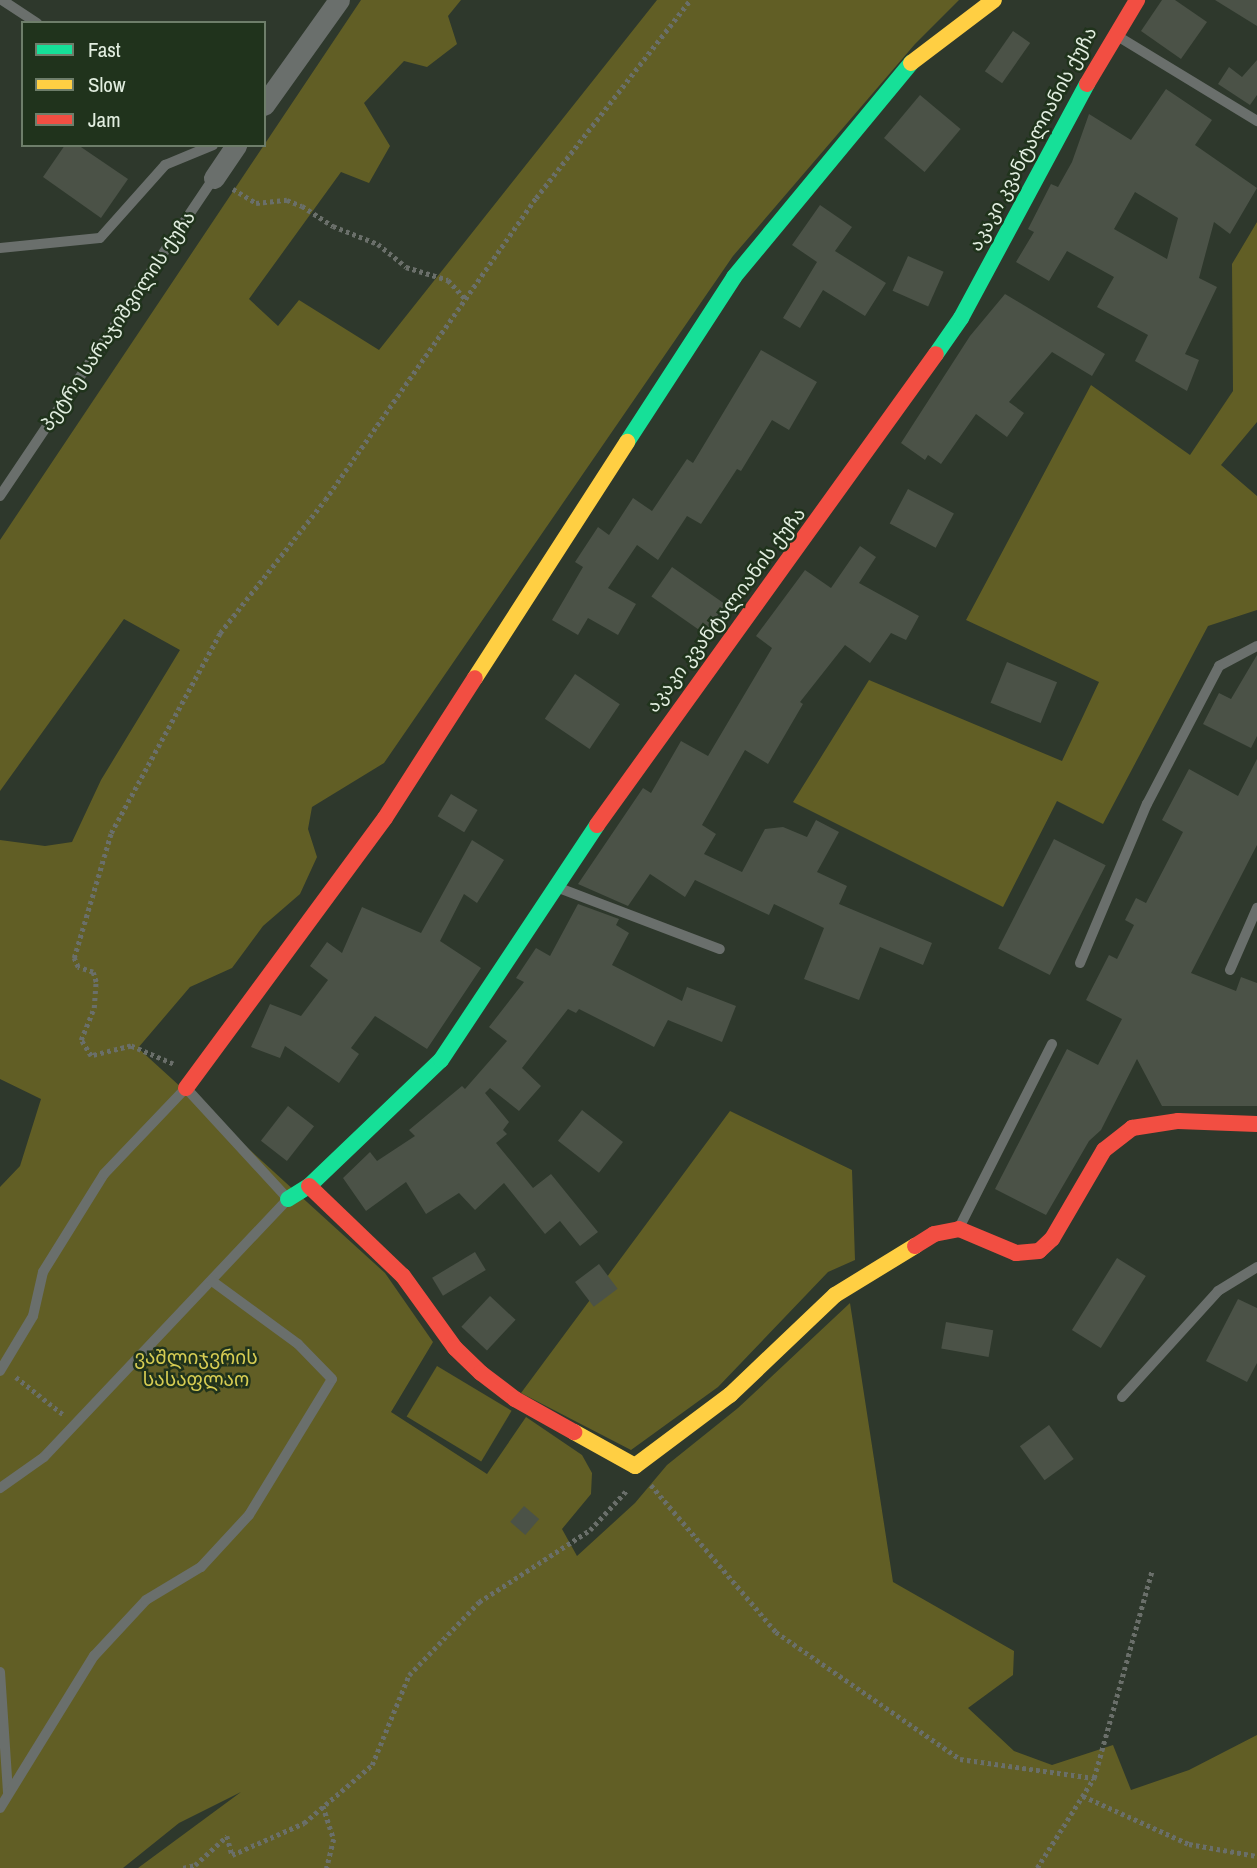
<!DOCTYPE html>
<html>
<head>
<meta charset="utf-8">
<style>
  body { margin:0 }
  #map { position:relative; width:1257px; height:1868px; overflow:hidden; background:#2e382c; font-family:"Archivo Narrow","Noto Sans Georgian",sans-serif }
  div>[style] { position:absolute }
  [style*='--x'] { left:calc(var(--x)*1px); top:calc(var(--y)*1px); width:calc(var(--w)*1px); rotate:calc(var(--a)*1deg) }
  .green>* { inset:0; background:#615e25; transform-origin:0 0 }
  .building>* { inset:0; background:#4b5247; transform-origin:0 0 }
  .path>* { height:4.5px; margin-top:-2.25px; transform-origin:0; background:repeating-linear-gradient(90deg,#6a6f6a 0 3.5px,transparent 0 7px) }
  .lane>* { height:10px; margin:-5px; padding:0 5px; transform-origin:5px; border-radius:5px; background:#6a6f6c }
  .street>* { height:21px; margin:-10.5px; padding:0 10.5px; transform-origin:10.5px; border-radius:10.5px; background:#6a6f6c }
  .fast>* { height:16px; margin:-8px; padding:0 8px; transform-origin:8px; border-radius:8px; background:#16e098 }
  .slow>* { height:16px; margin:-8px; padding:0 8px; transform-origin:8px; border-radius:8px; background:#ffcf43 }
  .jam>* { height:16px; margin:-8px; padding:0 8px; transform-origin:8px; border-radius:8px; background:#f24e42 }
  span { translate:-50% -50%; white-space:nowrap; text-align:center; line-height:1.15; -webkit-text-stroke:5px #20331c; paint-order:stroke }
  .street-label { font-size:19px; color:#e2eee0 }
  .park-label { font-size:19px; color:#d7cd53 }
  .legend { position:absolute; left:21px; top:21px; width:245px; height:126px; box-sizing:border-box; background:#20331c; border:2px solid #6e7e6a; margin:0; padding:9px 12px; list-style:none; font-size:21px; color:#e2eee0 }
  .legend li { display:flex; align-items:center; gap:14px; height:35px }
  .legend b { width:35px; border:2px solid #6e7e6a }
</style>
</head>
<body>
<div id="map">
  <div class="green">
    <div style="clip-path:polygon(361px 0,461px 0,448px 16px,457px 44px,427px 67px,404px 61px,364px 103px,390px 146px,369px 183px,341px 172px,249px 299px,278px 326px,299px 300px,379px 350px,657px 0,959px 0,915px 44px,733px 256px,384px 763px,312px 807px,308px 829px,317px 857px,300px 894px,263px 926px,232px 968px,190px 987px,138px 1048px,385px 1273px,433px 1342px,391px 1412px,487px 1474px,526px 1417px,582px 1455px,592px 1473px,591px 1494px,562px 1529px,577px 1556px,635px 1503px,667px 1465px,738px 1408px,850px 1303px,893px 1582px,1014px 1651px,1013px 1675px,968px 1708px,1014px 1751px,1052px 1765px,1113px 1745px,1131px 1790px,1189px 1770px,1257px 1735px,1257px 1868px,138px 1868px,241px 1792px,179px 1823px,123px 1868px,0 1868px,0 1187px,20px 1166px,41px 1099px,0 1079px,0 840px,45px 846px,72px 842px,101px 780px,180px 650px,124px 619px,0 791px,0 540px)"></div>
    <div style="clip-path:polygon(1257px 222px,1257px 422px,1221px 465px,1257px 496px,1257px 610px,1208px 626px,1103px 824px,1057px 801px,1003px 907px,793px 802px,869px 680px,1062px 761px,1099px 682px,966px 620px,1091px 385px,1190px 455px,1233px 391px,1232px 264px)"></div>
    <div style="clip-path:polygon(730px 1111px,852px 1170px,855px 1260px,828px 1272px,718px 1387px,631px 1450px,521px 1393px)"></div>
    <div style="left:437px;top:1366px;width:87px;height:59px;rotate:31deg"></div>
  </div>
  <div class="building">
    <div style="clip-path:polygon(1162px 0,1175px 0,1207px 22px,1181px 59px,1141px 31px)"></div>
    <div style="clip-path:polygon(1215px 0,1257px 0,1257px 26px)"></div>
    <div style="left:1013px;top:31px;width:21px;height:49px;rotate:35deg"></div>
    <div style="clip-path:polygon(1257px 60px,1257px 95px,1250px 105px,1218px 84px,1229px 67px,1242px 77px)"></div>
    <div style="clip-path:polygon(evenodd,1166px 89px,1212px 120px,1195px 145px,1257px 188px,1230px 234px,1214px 222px,1199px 278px,1217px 287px,1185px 354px,1199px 360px,1187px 391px,1135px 361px,1148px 335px,1097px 307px,1114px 277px,1067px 251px,1049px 281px,1016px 262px,1034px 232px,1028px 229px,1051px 184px,1058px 187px,1072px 162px,1089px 114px,1131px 140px,1166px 89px,1135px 192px,1178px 218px,1167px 259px,1114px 229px,1135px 192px)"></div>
    <div style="left:920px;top:95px;width:53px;height:56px;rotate:40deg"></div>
    <div style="clip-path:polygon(65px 145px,78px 145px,128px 179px,101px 218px,43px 177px)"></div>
    <div style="clip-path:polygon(820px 205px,852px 227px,835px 251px,886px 283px,865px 316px,823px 290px,800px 328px,783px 318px,817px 262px,792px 245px)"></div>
    <div style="left:908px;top:256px;width:39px;height:38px;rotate:24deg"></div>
    <div style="clip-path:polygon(1005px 294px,1105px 354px,1092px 376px,1052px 352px,1009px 402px,1024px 413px,1007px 437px,976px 414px,941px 464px,928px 455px,925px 460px,901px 443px,970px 336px)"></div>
    <div style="clip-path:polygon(761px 350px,817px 382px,789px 430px,772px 420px,741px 471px,737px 469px,701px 524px,687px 516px,658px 560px,637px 545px,608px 588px,636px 604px,618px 635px,588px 618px,578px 635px,552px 620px,583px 567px,575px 562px,598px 527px,609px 535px,633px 498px,652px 511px,687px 459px,693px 463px)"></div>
    <div style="left:908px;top:489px;width:52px;height:39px;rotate:28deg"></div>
    <div style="clip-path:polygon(860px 546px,876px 557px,859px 583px,919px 616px,906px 640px,891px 633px,870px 663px,845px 645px,800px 702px,803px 704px,768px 764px,745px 750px,702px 825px,716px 834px,704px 854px,742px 872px,765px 829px,783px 827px,807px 837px,816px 820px,839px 832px,817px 872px,847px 886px,839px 904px,932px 943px,923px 965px,880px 947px,859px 1000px,804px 979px,824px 928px,774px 904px,769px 915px,695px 880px,685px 897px,650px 874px,628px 906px,578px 884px,643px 788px,651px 793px,681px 741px,708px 756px,772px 648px,756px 636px,805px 570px,831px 588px)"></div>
    <div style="left:672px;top:567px;width:65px;height:36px;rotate:35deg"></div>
    <div style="clip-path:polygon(1257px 655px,1257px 736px,1251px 748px,1203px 724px,1219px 693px,1231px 699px)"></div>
    <div style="left:1007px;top:662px;width:54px;height:44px;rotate:22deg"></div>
    <div style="left:575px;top:674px;width:54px;height:54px;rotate:34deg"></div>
    <div style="clip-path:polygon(1257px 759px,1257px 845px,1191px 973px,1236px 991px,1241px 977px,1257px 983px,1257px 1106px,1162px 1106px,1137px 1059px,1101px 1130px,1089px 1141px,1046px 1215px,995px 1189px,1067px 1049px,1098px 1065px,1122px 1019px,1086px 1000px,1109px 955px,1117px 959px,1134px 925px,1125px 920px,1136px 898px,1146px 903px,1183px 832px,1162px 820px,1189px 769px,1238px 796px)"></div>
    <div style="left:451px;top:794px;width:31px;height:26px;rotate:31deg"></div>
    <div style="left:1054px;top:839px;width:58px;height:123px;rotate:27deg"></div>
    <div style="clip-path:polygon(472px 840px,504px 860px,477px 903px,464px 894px,440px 941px,481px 968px,427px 1049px,375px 1016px,351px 1048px,359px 1054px,339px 1083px,285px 1046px,280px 1058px,251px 1047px,270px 1004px,301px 1016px,328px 980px,310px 966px,327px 942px,342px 953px,362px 907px,421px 933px)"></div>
    <div style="clip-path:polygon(578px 904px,619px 919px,616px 925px,629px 933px,612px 965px,682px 1001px,687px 987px,736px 1006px,722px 1042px,668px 1020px,654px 1047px,579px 1009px,576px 1013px,568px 1009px,522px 1068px,541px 1086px,519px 1111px,490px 1088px,485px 1093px,509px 1122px,503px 1130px,507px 1134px,496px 1143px,533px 1188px,551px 1174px,598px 1232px,580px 1246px,560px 1221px,545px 1234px,504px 1183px,475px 1210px,459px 1193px,426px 1214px,406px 1182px,366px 1211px,343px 1178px,370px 1152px,377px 1161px,415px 1136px,409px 1130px,462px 1086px,465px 1089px,507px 1041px,489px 1027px,524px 982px,516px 978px,536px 948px,550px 956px)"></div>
    <div style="left:288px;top:1106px;width:33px;height:44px;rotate:38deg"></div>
    <div style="left:582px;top:1110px;width:52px;height:39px;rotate:38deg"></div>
    <div style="left:475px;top:1252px;width:21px;height:50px;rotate:59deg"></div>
    <div style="left:1117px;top:1258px;width:34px;height:85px;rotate:32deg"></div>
    <div style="left:599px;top:1264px;width:31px;height:30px;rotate:53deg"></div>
    <div style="left:490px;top:1296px;width:35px;height:42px;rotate:43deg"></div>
    <div style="clip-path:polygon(1238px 1299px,1257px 1308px,1257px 1363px,1247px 1382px,1206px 1361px)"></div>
    <div style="left:946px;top:1322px;width:48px;height:27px;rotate:10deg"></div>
    <div style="left:1049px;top:1425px;width:42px;height:36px;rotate:54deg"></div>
    <div style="left:524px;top:1506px;width:20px;height:21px;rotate:41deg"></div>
  </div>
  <div class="path">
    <div style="--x:233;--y:189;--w:27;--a:31"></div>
    <div style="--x:256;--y:203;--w:31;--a:-6"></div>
    <div style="--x:287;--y:200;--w:16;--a:22"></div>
    <div style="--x:302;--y:206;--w:37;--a:33"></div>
    <div style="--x:333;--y:226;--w:48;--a:21.8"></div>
    <div style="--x:378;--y:244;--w:36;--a:39"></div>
    <div style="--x:406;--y:267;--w:44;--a:17.2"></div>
    <div style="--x:448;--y:280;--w:26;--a:47"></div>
    <div style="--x:173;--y:1064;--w:46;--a:-156.8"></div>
    <div style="--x:131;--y:1046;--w:41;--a:166"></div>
    <div style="--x:91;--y:1056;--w:19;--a:-122"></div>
    <div style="--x:81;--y:1040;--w:35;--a:-68"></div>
    <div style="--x:94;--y:1008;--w:26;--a:-86"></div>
    <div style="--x:96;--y:982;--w:10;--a:-107"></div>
    <div style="--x:93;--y:972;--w:16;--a:-162"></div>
    <div style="--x:78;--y:967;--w:10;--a:-114"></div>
    <div style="--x:74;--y:958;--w:130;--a:-73.5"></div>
    <div style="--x:111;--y:833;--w:228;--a:-61.4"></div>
    <div style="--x:220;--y:633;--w:169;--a:-51.7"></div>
    <div style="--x:325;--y:500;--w:368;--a:-55.1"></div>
    <div style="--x:536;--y:198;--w:251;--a:-52.1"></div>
    <div style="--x:16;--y:1377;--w:61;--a:38.4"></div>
    <div style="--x:651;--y:1485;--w:193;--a:49.6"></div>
    <div style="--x:776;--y:1632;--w:224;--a:34.6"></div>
    <div style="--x:960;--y:1759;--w:135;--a:8.1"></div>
    <div style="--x:1083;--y:1796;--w:116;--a:24.4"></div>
    <div style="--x:1189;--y:1844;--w:69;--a:10"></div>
    <div style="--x:323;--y:1806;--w:35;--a:72"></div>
    <div style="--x:334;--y:1839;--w:30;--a:104"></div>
    <div style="--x:183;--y:1868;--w:12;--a:-14"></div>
    <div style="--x:195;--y:1865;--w:43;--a:-42.2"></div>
    <div style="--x:227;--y:1836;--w:20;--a:75"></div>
    <div style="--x:232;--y:1855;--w:79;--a:-24"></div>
    <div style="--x:304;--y:1823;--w:89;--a:-40.5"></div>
    <div style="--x:372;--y:1765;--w:97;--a:-67.7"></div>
    <div style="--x:409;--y:1675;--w:101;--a:-46.2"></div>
    <div style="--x:479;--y:1602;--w:132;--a:-33"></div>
    <div style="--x:590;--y:1530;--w:54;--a:-47.2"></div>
    <div style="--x:1037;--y:1868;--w:107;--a:-57.7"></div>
    <div style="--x:1094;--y:1778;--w:216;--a:-74.4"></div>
  </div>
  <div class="lane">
    <div style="--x:2;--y:0;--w:42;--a:33.3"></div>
    <div style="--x:1119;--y:37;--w:162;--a:31.3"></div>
    <div style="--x:0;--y:248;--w:100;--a:-5.7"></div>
    <div style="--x:100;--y:238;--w:98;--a:-48.3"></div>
    <div style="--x:165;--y:165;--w:52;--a:-22.6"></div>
    <div style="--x:0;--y:496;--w:383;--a:-56.1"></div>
    <div style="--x:559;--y:888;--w:172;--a:20.8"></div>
    <div style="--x:1080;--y:963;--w:173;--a:-67.2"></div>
    <div style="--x:1147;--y:804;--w:156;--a:-62.4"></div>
    <div style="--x:1219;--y:666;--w:43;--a:-27.8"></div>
    <div style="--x:1230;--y:970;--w:68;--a:-66.5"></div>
    <div style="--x:960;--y:1226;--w:204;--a:-63.2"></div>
    <div style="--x:0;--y:1371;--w:64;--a:-59"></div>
    <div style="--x:33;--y:1316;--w:45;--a:-77.2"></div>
    <div style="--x:43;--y:1272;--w:115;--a:-58.1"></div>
    <div style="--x:104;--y:1174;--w:119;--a:-46.4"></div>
    <div style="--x:186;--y:1088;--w:151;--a:47.4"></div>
    <div style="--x:288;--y:1199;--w:355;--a:133.4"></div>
    <div style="--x:44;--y:1457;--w:54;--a:144.8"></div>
    <div style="--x:1122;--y:1397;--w:143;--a:-47.8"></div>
    <div style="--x:1218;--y:1291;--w:46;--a:-31.6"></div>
    <div style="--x:0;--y:1672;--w:122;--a:86.2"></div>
    <div style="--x:0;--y:1808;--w:179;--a:-58.3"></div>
    <div style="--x:94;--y:1656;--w:76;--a:-47.1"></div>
    <div style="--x:146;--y:1600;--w:64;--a:-31"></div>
    <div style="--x:201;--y:1567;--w:71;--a:-47.3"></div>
    <div style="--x:249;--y:1515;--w:159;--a:-58.6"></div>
    <div style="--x:332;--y:1379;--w:49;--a:-134.2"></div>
    <div style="--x:298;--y:1344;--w:107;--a:-143.8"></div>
  </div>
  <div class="street">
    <div style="--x:264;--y:105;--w:129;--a:-54.5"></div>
    <div style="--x:214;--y:178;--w:40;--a:-56"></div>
  </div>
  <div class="fast">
    <div style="--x:936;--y:354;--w:44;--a:-55.2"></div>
    <div style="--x:961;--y:318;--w:266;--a:-61.7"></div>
    <div style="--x:627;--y:442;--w:197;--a:-57"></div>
    <div style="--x:734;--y:277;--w:278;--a:-50.4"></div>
    <div style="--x:288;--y:1199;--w:25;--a:-32"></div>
    <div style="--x:309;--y:1186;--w:182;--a:-43.7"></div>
    <div style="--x:441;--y:1060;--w:282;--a:-56.4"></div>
  </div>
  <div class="slow">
    <div style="--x:911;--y:63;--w:104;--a:-37.2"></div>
    <div style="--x:475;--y:678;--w:281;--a:-57.2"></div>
    <div style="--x:574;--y:1432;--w:70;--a:29.1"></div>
    <div style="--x:635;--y:1466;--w:119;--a:-36.8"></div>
    <div style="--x:730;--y:1395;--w:145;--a:-43.6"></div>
    <div style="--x:835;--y:1295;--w:94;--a:-31.5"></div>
  </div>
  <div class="jam">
    <div style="--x:1087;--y:84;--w:98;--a:-59.2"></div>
    <div style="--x:597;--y:825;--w:580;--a:-54.26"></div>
    <div style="--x:186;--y:1088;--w:335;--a:-53.6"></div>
    <div style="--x:385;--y:818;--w:166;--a:-57.3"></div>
    <div style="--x:309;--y:1186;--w:130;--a:43.8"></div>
    <div style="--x:403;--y:1276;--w:89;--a:54.2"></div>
    <div style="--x:455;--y:1348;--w:36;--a:44"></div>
    <div style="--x:481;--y:1373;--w:43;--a:37.4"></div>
    <div style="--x:515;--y:1399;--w:68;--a:29.2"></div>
    <div style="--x:915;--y:1246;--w:22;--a:-32"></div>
    <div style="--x:934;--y:1234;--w:25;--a:-11"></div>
    <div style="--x:959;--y:1229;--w:62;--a:22.8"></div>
    <div style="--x:1016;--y:1253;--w:23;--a:-5"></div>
    <div style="--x:1039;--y:1251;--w:18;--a:-43"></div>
    <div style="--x:1052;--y:1239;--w:103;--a:-59.7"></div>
    <div style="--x:1104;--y:1150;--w:36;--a:-38"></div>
    <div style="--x:1132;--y:1128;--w:47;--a:-8.7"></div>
    <div style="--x:1178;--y:1121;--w:79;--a:2.2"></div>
  </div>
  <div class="street-label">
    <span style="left:1033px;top:139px;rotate:-62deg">აკაკი კვანტალიანის ქუჩა</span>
    <span style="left:118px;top:321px;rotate:-56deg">პეტრე სარაჯიშვილის ქუჩა</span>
    <span style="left:726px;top:610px;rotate:-53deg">აკაკი კვანტალიანის ქუჩა</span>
  </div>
  <div class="park-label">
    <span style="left:196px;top:1369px">ვაშლიჯვრის<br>სასაფლაო</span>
  </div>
  <ul class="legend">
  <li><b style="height:9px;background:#16e098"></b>Fast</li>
  <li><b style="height:9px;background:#ffcf43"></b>Slow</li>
  <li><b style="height:9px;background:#f24e42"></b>Jam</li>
  </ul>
</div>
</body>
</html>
